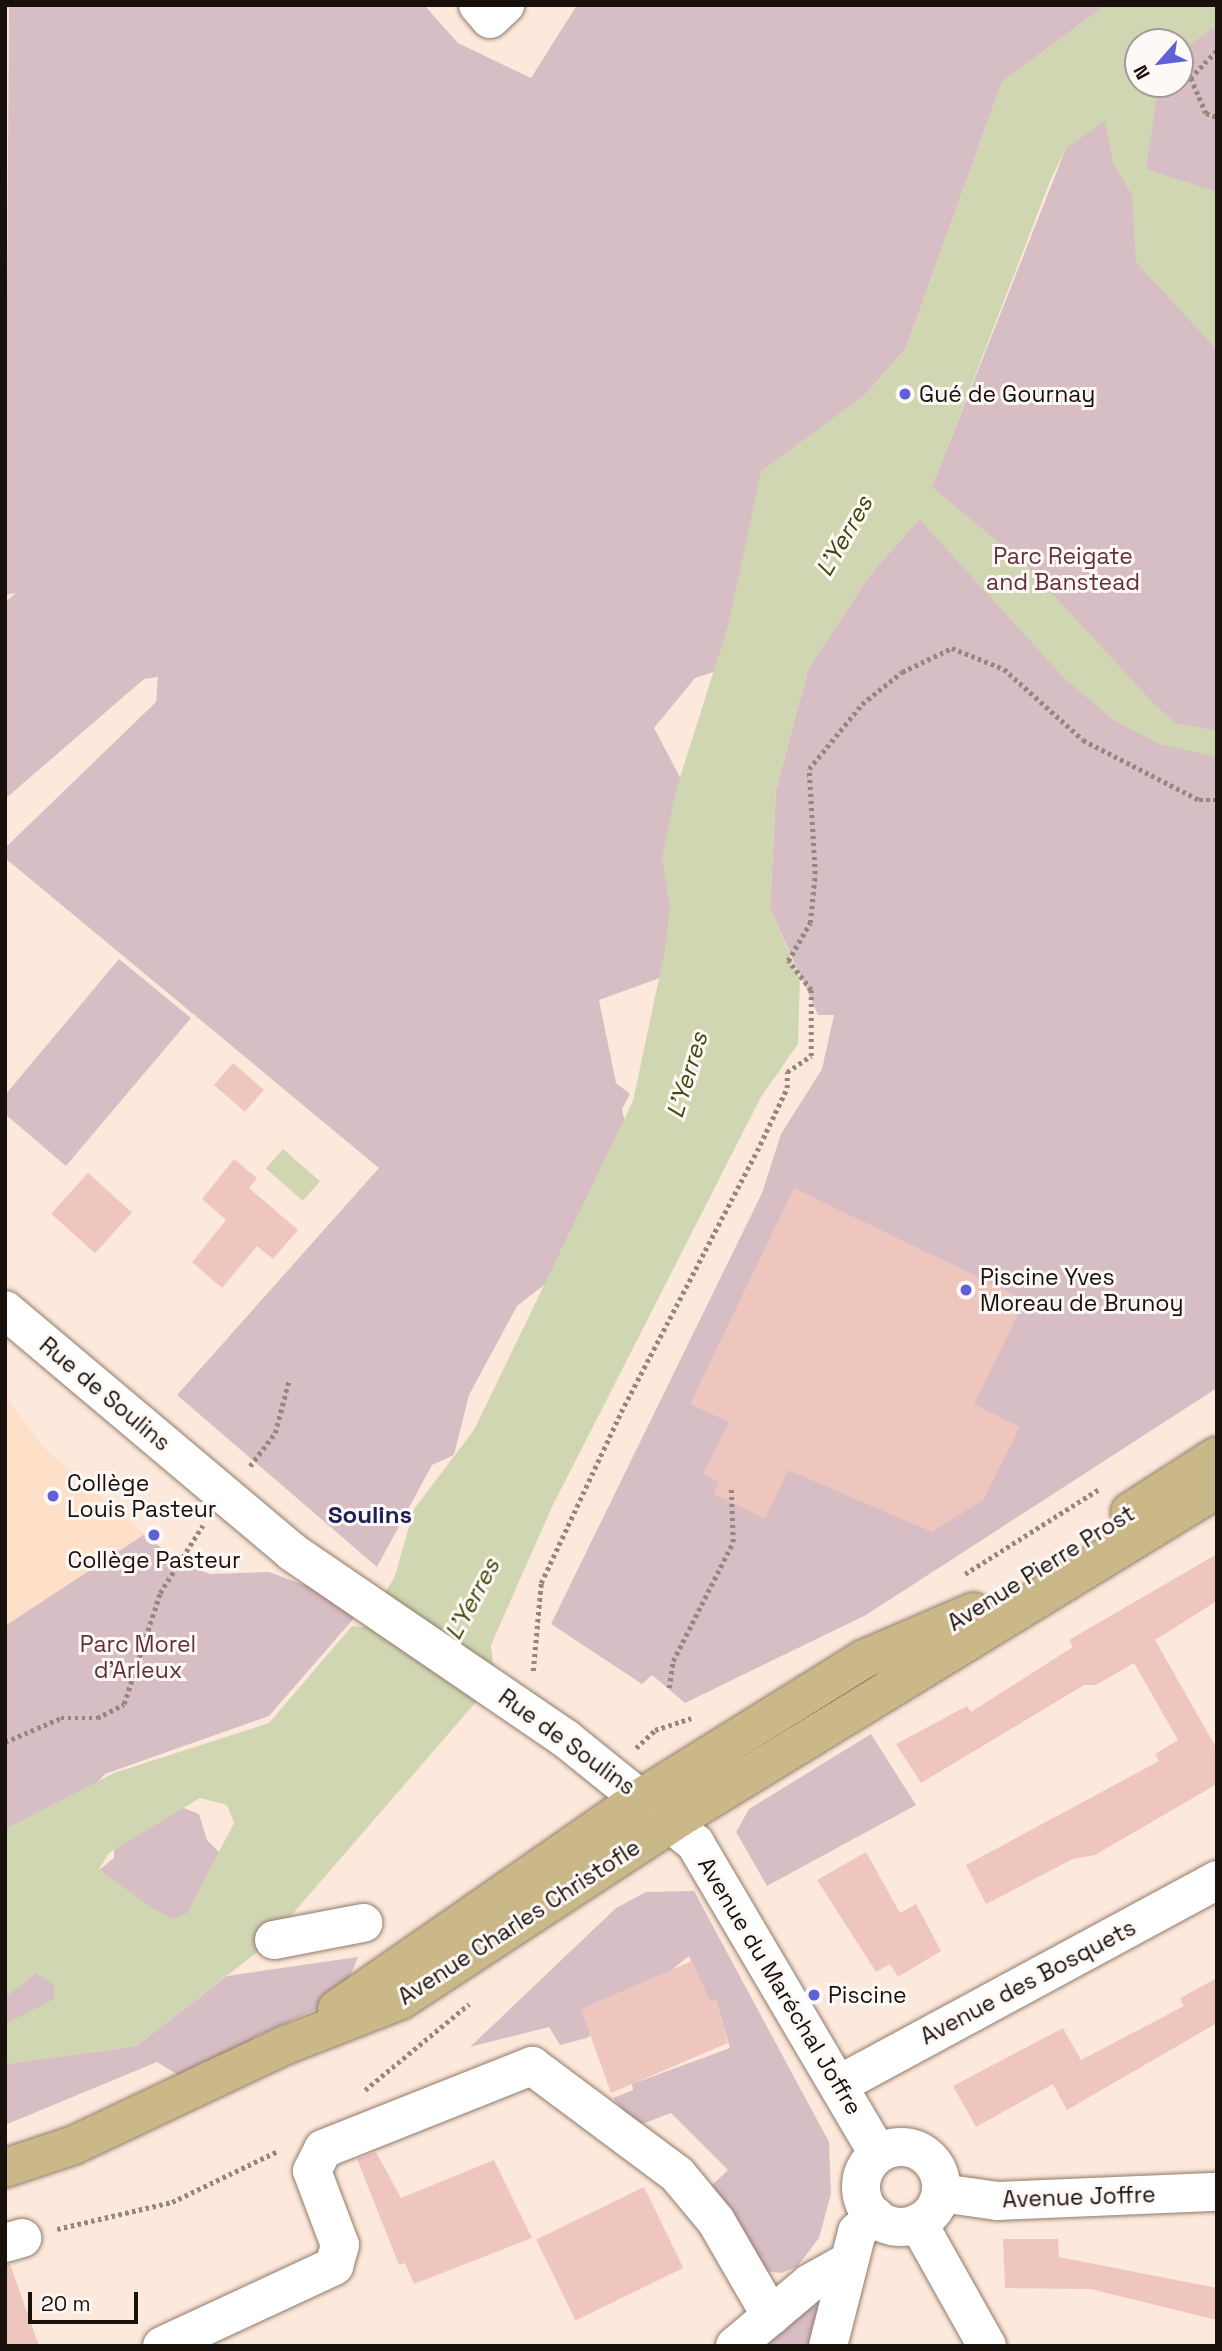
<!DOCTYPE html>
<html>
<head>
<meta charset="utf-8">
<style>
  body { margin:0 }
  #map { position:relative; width:1222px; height:2351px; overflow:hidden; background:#fde9db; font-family:"Space Grotesk",sans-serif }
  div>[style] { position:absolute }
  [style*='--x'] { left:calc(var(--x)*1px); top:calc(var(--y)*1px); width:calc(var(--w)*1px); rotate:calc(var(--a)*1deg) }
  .built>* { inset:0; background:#fedfc8 }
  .green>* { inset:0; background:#d7bec4 }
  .water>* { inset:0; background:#d1d6b2; transform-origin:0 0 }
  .building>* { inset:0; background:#efc6be; transform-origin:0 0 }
  .path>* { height:4.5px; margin-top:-2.25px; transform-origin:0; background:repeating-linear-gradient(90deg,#96877d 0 3.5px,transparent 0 7px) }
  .roads { filter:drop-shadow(0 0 2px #907b6b) drop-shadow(0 0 2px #907b6b) }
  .minor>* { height:38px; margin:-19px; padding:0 19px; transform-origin:19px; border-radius:19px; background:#fff }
  .minor>.ring { margin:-19px; padding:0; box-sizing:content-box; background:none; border:38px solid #fff; border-radius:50% }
  .major>* { height:38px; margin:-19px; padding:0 19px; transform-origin:19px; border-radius:19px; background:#cbb889 }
  .dots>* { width:19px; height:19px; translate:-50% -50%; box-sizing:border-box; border:4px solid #fef9f6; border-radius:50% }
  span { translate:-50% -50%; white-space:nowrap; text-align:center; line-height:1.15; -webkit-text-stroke:6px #fef9f6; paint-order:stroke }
  .poi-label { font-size:23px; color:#18100a }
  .left { translate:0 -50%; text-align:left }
  .park-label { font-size:23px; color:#622e3e }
  .street-label { font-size:23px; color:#18100a }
  .water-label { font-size:24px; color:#414609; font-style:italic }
  .neighbourhood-label { font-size:24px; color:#202059; font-weight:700 }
  .frame { position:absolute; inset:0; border:7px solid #18100a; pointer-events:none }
  .north { position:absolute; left:1124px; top:28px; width:70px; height:70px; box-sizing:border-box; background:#fef9f6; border:2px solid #a29c98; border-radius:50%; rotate:242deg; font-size:19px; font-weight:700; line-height:28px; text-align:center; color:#18100a }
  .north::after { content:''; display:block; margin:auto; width:24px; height:32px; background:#5f61d9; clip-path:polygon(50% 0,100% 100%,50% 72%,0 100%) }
  .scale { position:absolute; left:28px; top:2292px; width:110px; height:32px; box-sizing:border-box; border:4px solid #18100a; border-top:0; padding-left:9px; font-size:21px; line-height:24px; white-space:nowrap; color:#18100a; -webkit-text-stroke:5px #fef9f6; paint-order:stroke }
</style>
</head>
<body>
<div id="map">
  <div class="built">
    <div style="clip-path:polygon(5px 1396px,44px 1448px,145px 1534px,117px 1569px,5px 1637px)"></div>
  </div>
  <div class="green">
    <div style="clip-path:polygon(9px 5px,424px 5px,458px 43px,531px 78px,577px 5px,1106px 5px,1002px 82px,906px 348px,865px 395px,761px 472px,747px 661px,695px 678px,654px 728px,701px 817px,679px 971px,599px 1000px,616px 1083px,630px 1094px,622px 1109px,636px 1176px,605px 1238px,517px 1306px,469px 1395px,454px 1455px,432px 1465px,377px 1567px,177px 1395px,379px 1168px,5px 858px,5px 848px,156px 702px,158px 677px,144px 679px,5px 799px,5px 602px,16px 593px,5px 595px)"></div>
    <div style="clip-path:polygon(1217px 5px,1217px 1388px,866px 1615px,685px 1703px,652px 1675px,642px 1684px,551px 1624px,762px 1193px,781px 1134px,822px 1069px,834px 1015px,818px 1015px,770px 909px,776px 790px,808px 669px,869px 576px,919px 519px,1066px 148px,1138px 84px,1180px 84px,1180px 42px)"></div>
    <div style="clip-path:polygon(119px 959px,191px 1018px,66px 1166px,5px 1114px,5px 1095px)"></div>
    <div style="clip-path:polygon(145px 1534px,179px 1563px,210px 1574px,269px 1572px,326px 1593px,355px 1617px,269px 1716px,105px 1774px,46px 1838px,5px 1849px,5px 1626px)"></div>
    <div style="clip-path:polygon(871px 1734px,916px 1805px,767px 1886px,736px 1832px,749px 1809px)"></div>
    <div style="clip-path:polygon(181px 1807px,199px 1814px,207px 1840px,223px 1856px,193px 1943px,98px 1871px,114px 1858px,114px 1845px)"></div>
    <div style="clip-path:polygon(694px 1891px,829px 2142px,831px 2194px,819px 2238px,797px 2267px,781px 2273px,761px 2271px,708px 2189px,728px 2170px,671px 2113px,637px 2126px,613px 2098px,633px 2090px,632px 2084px,730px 2048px,716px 2000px,710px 2002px,689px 1956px,587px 2038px,560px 2045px,549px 2027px,470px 2047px,616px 1908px,646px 1892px)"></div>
    <div style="clip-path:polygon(358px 1957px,341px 1998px,254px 2037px,243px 2057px,224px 2065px,203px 2062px,180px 2076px,157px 2062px,5px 2125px,5px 2064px,136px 2046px,227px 1976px)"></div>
    <div style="clip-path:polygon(38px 1968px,74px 1987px,5px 2038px,5px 1984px)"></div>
    <div style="clip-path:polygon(811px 2305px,820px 2308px,815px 2346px,759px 2346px)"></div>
  </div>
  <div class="water">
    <div style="clip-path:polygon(evenodd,1106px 5px,1217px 5px,1217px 25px,1180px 52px,1180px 42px,1138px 42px,1138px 84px,1159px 84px,1146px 169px,1217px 192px,1217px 350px,1136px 262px,1132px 195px,1113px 163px,1105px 121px,1066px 148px,1051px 179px,932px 487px,1028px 567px,1154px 704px,1176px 723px,1217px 731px,1217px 757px,1159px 744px,1112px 719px,1065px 679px,919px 519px,869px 576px,808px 669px,776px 790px,770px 909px,800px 978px,798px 1044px,761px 1097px,552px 1507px,491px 1645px,495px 1680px,264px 1947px,136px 2046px,5px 2064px,5px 2024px,54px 1999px,54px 1985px,36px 1973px,5px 1998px,5px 1829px,114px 1773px,269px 1723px,352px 1626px,364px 1627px,395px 1576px,414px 1509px,474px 1430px,633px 1101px,665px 950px,670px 909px,662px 858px,676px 790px,728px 626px,761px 472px,865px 395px,906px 348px,1002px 82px,1106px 5px,200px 1798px,227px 1805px,234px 1823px,187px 1913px,173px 1919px,153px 1909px,99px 1869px,109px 1853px,200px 1798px)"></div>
    <div style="left:283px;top:1149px;width:49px;height:26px;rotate:41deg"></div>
  </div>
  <div class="building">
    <div style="left:233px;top:1063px;width:41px;height:29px;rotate:41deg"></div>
    <div style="clip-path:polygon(234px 1159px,257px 1178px,249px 1188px,298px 1230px,273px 1259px,257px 1246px,222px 1288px,192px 1262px,226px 1220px,202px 1199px)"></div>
    <div style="left:88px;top:1173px;width:59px;height:55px;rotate:42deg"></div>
    <div style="clip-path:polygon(794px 1188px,1025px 1300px,974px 1404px,1020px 1427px,983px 1500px,932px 1532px,788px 1470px,765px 1519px,714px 1494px,719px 1482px,703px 1474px,729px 1422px,690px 1404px)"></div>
    <div style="clip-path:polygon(1217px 1554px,1217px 1601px,1155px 1640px,1217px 1749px,1217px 1784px,1095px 1855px,1073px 1859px,986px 1904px,966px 1865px,1159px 1761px,1155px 1754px,1178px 1740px,1134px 1663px,1096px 1685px,1084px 1685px,921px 1783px,896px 1744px,967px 1706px,971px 1712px,1073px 1647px,1069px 1640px)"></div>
    <div style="clip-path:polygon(866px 1852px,900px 1913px,916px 1904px,941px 1951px,898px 1977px,890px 1964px,876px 1972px,817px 1880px)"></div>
    <div style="clip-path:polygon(692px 1961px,710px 2002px,716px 2000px,728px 2043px,611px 2093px,581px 2009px)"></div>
    <div style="clip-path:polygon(1217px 1978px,1217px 2023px,1067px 2110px,1053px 2084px,976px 2127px,953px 2086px,1063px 2028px,1081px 2060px,1184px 2006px,1180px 1998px)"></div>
    <div style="clip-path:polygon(376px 2152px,401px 2198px,494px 2160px,532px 2238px,414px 2284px,405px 2263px,399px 2265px,357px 2159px)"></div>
    <div style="left:644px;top:2187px;width:90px;height:120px;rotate:64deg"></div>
    <div style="clip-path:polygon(1003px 2239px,1058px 2239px,1059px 2257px,1217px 2288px,1217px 2320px,1090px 2289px,1005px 2288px)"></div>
    <div style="clip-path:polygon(5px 2264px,10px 2264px,39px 2346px,5px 2346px)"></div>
  </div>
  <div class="path">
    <div style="--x:1217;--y:51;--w:37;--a:134"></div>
    <div style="--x:1191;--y:78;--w:38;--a:67"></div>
    <div style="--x:1206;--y:113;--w:12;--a:20"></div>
    <div style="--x:250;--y:1466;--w:41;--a:-52.9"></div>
    <div style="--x:275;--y:1433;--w:55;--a:-75.2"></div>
    <div style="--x:965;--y:1574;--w:159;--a:-32.4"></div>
    <div style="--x:533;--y:1671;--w:88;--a:-84.8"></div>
    <div style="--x:541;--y:1583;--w:189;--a:-64.9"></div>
    <div style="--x:621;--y:1412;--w:294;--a:-62.5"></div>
    <div style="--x:757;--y:1151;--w:70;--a:-64.5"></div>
    <div style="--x:787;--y:1088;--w:16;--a:-90"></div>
    <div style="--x:787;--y:1072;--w:29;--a:-34"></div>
    <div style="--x:811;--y:1056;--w:66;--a:-90"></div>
    <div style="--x:811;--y:990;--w:37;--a:-128"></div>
    <div style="--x:788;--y:961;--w:44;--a:-59.9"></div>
    <div style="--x:810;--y:923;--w:49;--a:-84.2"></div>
    <div style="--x:815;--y:874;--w:105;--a:-93.3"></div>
    <div style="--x:809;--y:769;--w:84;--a:-50.8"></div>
    <div style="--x:862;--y:704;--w:51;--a:-38.7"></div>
    <div style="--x:902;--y:672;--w:55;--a:-25.6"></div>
    <div style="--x:952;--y:648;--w:56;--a:22"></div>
    <div style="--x:1004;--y:669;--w:106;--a:41.9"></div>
    <div style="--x:1083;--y:740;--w:131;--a:27.3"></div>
    <div style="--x:1199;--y:800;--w:18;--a:0"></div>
    <div style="--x:669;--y:1688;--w:27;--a:-82"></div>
    <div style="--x:673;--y:1661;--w:133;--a:-63.2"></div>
    <div style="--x:733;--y:1542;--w:54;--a:-92.1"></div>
    <div style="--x:5;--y:1742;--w:61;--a:-23.2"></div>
    <div style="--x:61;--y:1718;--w:36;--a:0"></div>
    <div style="--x:97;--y:1718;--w:30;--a:-27"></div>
    <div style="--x:124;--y:1704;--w:117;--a:-72"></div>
    <div style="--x:160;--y:1593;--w:80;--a:-57.7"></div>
    <div style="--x:636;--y:1748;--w:26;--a:-43"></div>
    <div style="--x:655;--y:1730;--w:38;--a:-18"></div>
    <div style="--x:365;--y:2090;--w:135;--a:-39.6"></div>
    <div style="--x:57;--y:2229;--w:118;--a:-13.2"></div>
    <div style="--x:172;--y:2202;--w:118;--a:-25.7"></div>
  </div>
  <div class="roads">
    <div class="minor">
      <div style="--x:478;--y:5;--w:18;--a:49"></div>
      <div style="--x:490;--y:19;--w:21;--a:-43"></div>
      <div style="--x:5;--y:1310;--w:375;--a:40.1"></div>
      <div style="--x:292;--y:1552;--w:332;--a:34.3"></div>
      <div style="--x:566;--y:1739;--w:166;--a:38.9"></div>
      <div style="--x:695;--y:1843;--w:361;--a:59.5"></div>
      <div style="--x:274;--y:1940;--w:91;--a:-10.8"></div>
      <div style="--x:840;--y:2084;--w:429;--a:-28.4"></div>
      <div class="ring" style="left:861px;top:2147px;width:42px;height:42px"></div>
      <div style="--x:941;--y:2193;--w:58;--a:8"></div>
      <div style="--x:998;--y:2201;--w:219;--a:-2.4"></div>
      <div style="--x:918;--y:2223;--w:141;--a:60.7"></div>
      <div style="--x:5;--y:2243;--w:18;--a:-16"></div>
      <div style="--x:162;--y:2346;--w:190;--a:-24.9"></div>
      <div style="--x:334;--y:2266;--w:22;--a:-74"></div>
      <div style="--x:340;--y:2245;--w:79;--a:-110.7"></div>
      <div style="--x:312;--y:2171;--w:25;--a:-63"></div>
      <div style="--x:323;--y:2149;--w:225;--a:-21.7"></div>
      <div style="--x:532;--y:2066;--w:181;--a:36.7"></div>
      <div style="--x:677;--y:2174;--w:61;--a:50.3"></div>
      <div style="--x:716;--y:2221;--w:110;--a:59.9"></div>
      <div style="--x:735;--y:2346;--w:98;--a:-40"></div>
      <div style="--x:810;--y:2283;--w:41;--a:-29.1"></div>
      <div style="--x:828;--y:2346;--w:118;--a:-75.7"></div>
      <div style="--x:857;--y:2232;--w:24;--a:-42"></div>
    </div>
    <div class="major">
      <div style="--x:1130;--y:1512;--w:103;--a:-32.8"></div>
      <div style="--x:337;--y:2009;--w:371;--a:-34.8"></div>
      <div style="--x:642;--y:1797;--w:261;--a:-31.9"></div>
      <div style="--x:864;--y:1659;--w:119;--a:-23.3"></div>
      <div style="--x:5;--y:2168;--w:73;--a:-18.4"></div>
      <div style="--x:74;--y:2145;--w:234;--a:-25.3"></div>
      <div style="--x:286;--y:2045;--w:123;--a:-21.4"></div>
      <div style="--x:401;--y:2000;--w:323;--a:-33.2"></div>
      <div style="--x:671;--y:1823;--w:640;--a:-31.46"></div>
    </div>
  </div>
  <div class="dots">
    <div style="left:905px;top:394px;background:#5f61d9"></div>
    <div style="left:966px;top:1290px;background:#5f61d9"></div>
    <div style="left:53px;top:1496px;background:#5f61d9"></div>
    <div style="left:154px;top:1535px;background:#5f61d9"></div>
    <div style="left:814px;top:1995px;background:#5f61d9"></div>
  </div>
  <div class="poi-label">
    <span class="left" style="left:919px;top:394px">Gué de Gournay</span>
    <span class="left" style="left:980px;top:1290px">Piscine Yves<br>Moreau de Brunoy</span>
    <span class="left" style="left:67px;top:1496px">Collège<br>Louis Pasteur</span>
    <span style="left:154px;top:1560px">Collège Pasteur</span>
    <span class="left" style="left:828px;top:1995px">Piscine</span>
  </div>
  <div class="park-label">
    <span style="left:1063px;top:569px">Parc Reigate<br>and Banstead</span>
    <span style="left:138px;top:1657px">Parc Morel<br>d’Arleux</span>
  </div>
  <div class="street-label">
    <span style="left:105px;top:1394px;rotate:40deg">Rue de Soulins</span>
    <span style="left:1041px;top:1568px;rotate:-32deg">Avenue Pierre Prost</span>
    <span style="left:567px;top:1742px;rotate:36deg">Rue de Soulins</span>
    <span style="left:519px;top:1922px;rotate:-33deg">Avenue Charles Christofle</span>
    <span style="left:1028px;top:1982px;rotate:-28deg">Avenue des Bosquets</span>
    <span style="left:780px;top:1986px;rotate:59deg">Avenue du Maréchal Joffre</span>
    <span style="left:1079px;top:2197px;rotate:-2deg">Avenue Joffre</span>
  </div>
  <div class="water-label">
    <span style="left:844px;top:536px;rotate:-60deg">L'Yerres</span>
    <span style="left:687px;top:1075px;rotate:-73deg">L'Yerres</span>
    <span style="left:472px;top:1599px;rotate:-62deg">L'Yerres</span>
  </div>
  <div class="neighbourhood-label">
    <span style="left:370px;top:1515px">Soulins</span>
  </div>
  <div class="frame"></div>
  <div class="north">N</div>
  <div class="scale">20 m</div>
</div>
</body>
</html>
